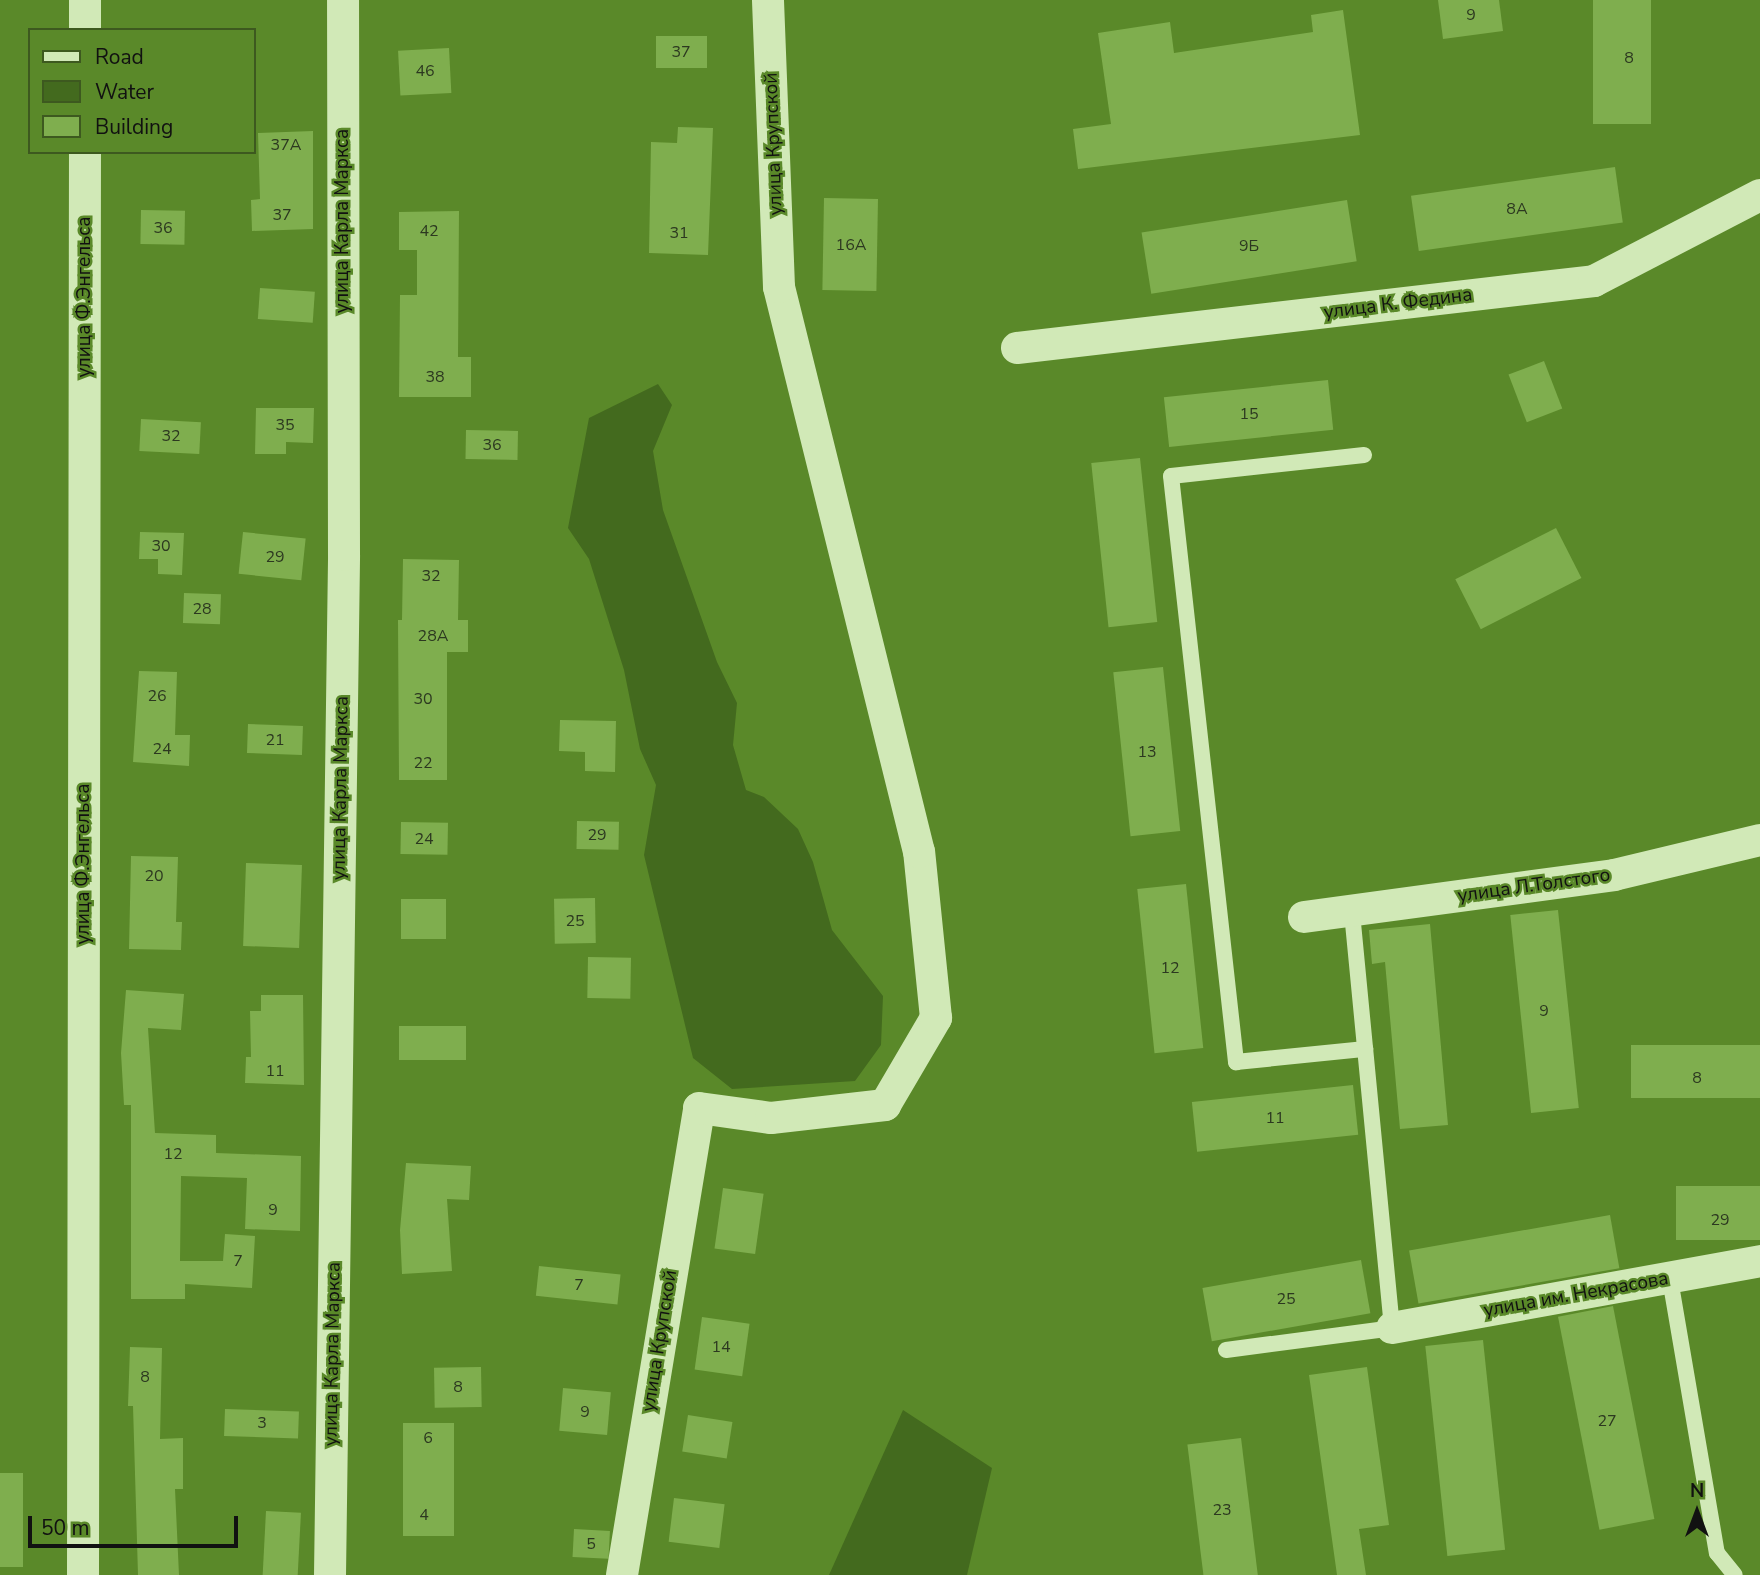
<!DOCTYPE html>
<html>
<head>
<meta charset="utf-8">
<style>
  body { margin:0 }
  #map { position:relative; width:1760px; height:1575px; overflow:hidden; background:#5a8929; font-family:"Nunito Sans",sans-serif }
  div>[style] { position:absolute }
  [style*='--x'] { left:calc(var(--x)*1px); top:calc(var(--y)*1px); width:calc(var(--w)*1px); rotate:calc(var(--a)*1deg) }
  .water>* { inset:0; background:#436a1e }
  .building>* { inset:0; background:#7fae4e; transform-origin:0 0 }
  .lane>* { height:16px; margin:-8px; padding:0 8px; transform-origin:8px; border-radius:8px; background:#d1e9b7 }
  .street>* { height:32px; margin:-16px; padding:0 16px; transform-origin:16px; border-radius:16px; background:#d1e9b7 }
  span { translate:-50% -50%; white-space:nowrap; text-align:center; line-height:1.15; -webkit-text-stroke:5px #5a8929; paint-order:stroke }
  .number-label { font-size:16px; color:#2c3820 }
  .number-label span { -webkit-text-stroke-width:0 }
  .street-label { font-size:19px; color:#111 }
  .legend { position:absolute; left:28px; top:28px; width:228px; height:126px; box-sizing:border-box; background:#5a8929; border:2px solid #3d591f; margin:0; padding:9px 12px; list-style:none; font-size:21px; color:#111 }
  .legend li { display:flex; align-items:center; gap:14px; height:35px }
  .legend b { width:35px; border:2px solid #3d591f }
  .north { position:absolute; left:1662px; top:1477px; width:70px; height:70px; -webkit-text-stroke:5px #5a8929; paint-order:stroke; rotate:0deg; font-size:19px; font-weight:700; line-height:28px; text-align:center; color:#111 }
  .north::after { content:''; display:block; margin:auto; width:24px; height:32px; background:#111; clip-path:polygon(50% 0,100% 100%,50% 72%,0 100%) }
  .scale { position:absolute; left:28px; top:1516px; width:210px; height:32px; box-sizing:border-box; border:4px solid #111; border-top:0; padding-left:9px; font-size:21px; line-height:24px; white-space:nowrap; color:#111; -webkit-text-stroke:5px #5a8929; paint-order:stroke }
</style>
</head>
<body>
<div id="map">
  <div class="water">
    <div style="clip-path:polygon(658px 384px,672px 405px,653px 451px,663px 510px,717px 662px,737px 703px,733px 745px,746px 790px,764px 797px,798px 829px,813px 862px,832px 930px,883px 996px,881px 1045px,855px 1081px,732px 1089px,693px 1058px,644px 855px,656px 785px,640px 749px,624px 670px,589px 559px,568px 528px,589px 418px)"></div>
    <div style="clip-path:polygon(903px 1410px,992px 1468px,967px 1575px,829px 1575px)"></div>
  </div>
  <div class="building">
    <div style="clip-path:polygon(1438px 0,1499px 0,1503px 31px,1443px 39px)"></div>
    <div style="left:1593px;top:0;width:58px;height:124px"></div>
    <div style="clip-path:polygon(1343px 10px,1360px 135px,1078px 169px,1073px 129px,1111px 124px,1098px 33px,1170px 22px,1174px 53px,1313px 32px,1311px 15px)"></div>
    <div style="left:656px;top:36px;width:51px;height:32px"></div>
    <div style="left:449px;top:48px;width:45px;height:51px;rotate:87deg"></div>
    <div style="clip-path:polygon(678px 127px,713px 128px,708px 255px,649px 253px,651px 142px,677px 143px)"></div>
    <div style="clip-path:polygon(313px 131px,313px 229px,252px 231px,251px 200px,260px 199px,258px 133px)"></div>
    <div style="left:1615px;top:167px;width:56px;height:206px;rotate:82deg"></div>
    <div style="left:824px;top:198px;width:54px;height:92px;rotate:1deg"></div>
    <div style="left:1347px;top:200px;width:62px;height:208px;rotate:81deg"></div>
    <div style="left:141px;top:210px;width:44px;height:34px;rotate:1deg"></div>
    <div style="clip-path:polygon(459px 211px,458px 357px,471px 357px,471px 397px,399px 397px,400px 295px,417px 295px,417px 250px,399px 250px,399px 212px)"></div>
    <div style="left:260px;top:288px;width:55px;height:31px;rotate:4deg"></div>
    <div style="left:1544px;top:361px;width:51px;height:38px;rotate:69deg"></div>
    <div style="left:1328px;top:380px;width:50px;height:165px;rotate:84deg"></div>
    <div style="clip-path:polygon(256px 408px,314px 408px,313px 443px,286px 442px,286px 454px,255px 454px)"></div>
    <div style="left:141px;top:419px;width:60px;height:32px;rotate:3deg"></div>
    <div style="left:466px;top:430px;width:52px;height:29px;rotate:1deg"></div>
    <div style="left:1140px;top:458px;width:165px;height:49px;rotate:84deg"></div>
    <div style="left:1556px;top:528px;width:56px;height:113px;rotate:63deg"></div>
    <div style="clip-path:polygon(140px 532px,184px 533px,182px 575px,158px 574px,158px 559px,139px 559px)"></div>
    <div style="left:243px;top:532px;width:63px;height:42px;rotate:6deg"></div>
    <div style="clip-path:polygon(403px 559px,459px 560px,458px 620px,468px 620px,468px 652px,447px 652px,447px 780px,399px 780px,398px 620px,402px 620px)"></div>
    <div style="left:184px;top:593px;width:37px;height:30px;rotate:2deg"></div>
    <div style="left:1163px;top:667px;width:165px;height:50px;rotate:84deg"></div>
    <div style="clip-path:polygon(139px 671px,177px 672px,175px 735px,190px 735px,189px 766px,133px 762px)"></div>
    <div style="clip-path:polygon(560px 720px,616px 721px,615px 772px,585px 771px,585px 752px,559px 751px)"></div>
    <div style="left:248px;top:724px;width:55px;height:29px;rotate:2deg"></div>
    <div style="left:577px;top:821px;width:42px;height:28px;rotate:1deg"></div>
    <div style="left:401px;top:822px;width:47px;height:32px;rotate:1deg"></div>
    <div style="clip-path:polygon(131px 856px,178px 857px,176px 922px,182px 922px,181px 950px,129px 949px)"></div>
    <div style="left:246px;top:863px;width:56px;height:83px;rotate:2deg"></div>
    <div style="left:1186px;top:884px;width:165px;height:49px;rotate:84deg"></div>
    <div style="left:595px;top:898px;width:45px;height:41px;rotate:89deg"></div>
    <div style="left:446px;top:899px;width:40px;height:45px;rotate:90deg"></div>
    <div style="left:1558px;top:910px;width:199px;height:48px;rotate:84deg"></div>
    <div style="clip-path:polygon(1430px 924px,1448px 1125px,1400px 1129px,1385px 962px,1372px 964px,1369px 930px)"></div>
    <div style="left:588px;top:957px;width:43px;height:41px;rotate:1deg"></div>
    <div style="clip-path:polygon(126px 990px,184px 994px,181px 1030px,148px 1028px,155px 1133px,216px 1135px,216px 1153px,301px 1156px,300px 1231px,245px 1229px,247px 1178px,181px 1176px,180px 1261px,223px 1261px,225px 1234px,255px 1236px,252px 1288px,185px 1284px,185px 1299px,131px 1299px,131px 1105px,124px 1105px,121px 1053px)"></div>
    <div style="clip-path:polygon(261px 995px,303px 995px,304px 1085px,245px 1083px,246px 1057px,251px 1057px,250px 1011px,261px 1011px)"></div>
    <div style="left:399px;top:1026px;width:67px;height:34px"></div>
    <div style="left:1760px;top:1045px;width:53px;height:129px;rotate:90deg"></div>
    <div style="left:1353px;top:1085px;width:50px;height:162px;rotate:84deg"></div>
    <div style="clip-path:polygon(406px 1163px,471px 1166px,469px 1200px,447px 1199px,452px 1271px,402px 1274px,400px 1230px)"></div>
    <div style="left:1760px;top:1186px;width:54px;height:84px;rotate:90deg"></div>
    <div style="left:723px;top:1188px;width:41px;height:61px;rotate:8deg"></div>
    <div style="left:1610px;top:1215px;width:54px;height:204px;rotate:80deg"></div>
    <div style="left:1361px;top:1260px;width:54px;height:161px;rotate:80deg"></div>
    <div style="left:539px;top:1266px;width:82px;height:30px;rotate:6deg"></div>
    <div style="left:1613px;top:1306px;width:217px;height:56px;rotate:79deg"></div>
    <div style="left:702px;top:1317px;width:48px;height:53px;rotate:8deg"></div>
    <div style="left:1483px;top:1340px;width:211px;height:58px;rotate:84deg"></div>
    <div style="clip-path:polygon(130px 1347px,162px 1348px,160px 1439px,183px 1438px,183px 1489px,175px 1489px,179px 1575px,138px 1575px,133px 1406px,128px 1406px)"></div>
    <div style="left:481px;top:1367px;width:40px;height:47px;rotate:89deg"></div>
    <div style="clip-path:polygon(1367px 1367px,1389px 1525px,1359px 1529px,1366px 1575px,1337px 1575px,1309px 1375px)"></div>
    <div style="left:563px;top:1388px;width:48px;height:43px;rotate:5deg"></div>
    <div style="left:225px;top:1409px;width:74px;height:27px;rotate:2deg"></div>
    <div style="left:688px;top:1415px;width:45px;height:37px;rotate:9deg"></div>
    <div style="left:403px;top:1423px;width:51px;height:113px"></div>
    <div style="left:1241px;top:1438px;width:138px;height:54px;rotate:83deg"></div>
    <div style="left:0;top:1473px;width:23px;height:94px"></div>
    <div style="left:674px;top:1498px;width:51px;height:44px;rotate:7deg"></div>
    <div style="left:266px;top:1511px;width:35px;height:64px;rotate:3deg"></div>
    <div style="left:574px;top:1529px;width:36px;height:28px;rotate:3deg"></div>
  </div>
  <div class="lane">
    <div style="--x:1364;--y:455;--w:194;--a:173.8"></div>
    <div style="--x:1171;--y:476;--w:590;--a:83.67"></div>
    <div style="--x:1236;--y:1062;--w:130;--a:-5.8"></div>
    <div style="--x:1670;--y:1279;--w:278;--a:80.3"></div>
    <div style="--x:1717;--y:1553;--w:28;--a:51"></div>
    <div style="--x:1226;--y:1350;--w:167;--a:-7.5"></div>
    <div style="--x:1392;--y:1328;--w:420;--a:-95.5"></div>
  </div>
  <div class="street">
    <div style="--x:85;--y:30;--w:30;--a:-90"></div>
    <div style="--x:1017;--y:348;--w:581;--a:-6.62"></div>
    <div style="--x:1594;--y:281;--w:187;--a:-27.4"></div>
    <div style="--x:1304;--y:917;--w:313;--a:-7.7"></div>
    <div style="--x:1614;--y:875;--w:150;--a:-13.5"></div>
    <div style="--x:1392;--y:1328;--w:374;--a:-10.3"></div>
    <div style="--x:83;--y:1575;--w:1423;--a:-89.92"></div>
    <div style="--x:330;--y:1575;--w:1020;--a:-89.21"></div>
    <div style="--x:344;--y:555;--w:555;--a:-90.1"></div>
    <div style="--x:622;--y:1575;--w:473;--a:-80.6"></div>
    <div style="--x:699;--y:1108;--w:73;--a:7.9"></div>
    <div style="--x:771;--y:1118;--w:115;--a:-6.5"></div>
    <div style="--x:885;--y:1105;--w:101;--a:-59.6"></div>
    <div style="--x:936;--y:1018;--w:167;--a:-95.8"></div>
    <div style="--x:919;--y:852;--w:582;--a:-103.92"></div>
    <div style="--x:779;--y:287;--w:287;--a:-92.2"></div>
  </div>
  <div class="number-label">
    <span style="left:1471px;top:15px">9</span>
    <span style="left:681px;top:52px">37</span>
    <span style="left:1629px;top:58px">8</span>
    <span style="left:425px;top:71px">46</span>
    <span style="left:286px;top:145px">37А</span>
    <span style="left:1517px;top:209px">8А</span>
    <span style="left:282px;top:215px">37</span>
    <span style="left:163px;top:228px">36</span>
    <span style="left:429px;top:231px">42</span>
    <span style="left:679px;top:233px">31</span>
    <span style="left:851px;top:245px">16А</span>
    <span style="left:1249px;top:246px">9Б</span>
    <span style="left:435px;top:377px">38</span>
    <span style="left:1249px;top:414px">15</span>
    <span style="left:285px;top:425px">35</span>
    <span style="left:171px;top:436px">32</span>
    <span style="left:492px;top:445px">36</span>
    <span style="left:161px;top:546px">30</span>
    <span style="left:275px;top:557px">29</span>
    <span style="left:431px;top:576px">32</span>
    <span style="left:202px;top:609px">28</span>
    <span style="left:433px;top:636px">28А</span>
    <span style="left:157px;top:696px">26</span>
    <span style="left:423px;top:699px">30</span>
    <span style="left:275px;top:740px">21</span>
    <span style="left:162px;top:749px">24</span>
    <span style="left:1147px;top:752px">13</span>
    <span style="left:423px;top:763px">22</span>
    <span style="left:597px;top:835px">29</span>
    <span style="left:424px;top:839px">24</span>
    <span style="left:154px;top:876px">20</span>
    <span style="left:575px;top:921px">25</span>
    <span style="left:1170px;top:968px">12</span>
    <span style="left:1544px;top:1011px">9</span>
    <span style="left:275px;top:1071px">11</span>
    <span style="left:1697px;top:1078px">8</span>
    <span style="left:1275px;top:1118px">11</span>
    <span style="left:173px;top:1154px">12</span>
    <span style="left:273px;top:1210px">9</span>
    <span style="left:1720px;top:1220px">29</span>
    <span style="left:238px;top:1261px">7</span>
    <span style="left:579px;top:1285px">7</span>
    <span style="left:1286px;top:1299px">25</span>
    <span style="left:721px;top:1347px">14</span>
    <span style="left:145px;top:1377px">8</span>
    <span style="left:458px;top:1387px">8</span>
    <span style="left:585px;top:1412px">9</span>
    <span style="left:1607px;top:1421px">27</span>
    <span style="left:262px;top:1423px">3</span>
    <span style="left:428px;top:1438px">6</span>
    <span style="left:1222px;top:1510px">23</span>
    <span style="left:424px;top:1515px">4</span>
    <span style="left:591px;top:1544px">5</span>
  </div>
  <div class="street-label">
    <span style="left:774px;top:144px;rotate:-92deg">улица Крупской</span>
    <span style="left:343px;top:221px;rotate:-90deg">улица Карла Маркса</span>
    <span style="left:85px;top:297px;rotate:-90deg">улица Ф.Энгельса</span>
    <span style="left:1398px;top:304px;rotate:-7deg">улица К. Федина</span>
    <span style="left:341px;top:788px;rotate:-89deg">улица Карла Маркса</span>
    <span style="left:84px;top:864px;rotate:-90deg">улица Ф.Энгельса</span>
    <span style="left:1534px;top:886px;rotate:-8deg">улица Л.Толстого</span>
    <span style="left:1576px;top:1295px;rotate:-10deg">улица им. Некрасова</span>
    <span style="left:660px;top:1341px;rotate:-81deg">улица Крупской</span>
    <span style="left:333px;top:1354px;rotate:-89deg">улица Карла Маркса</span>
  </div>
  <ul class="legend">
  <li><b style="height:9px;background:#d1e9b7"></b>Road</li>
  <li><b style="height:19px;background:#436a1e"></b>Water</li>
  <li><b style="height:19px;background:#7fae4e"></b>Building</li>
  </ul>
  <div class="north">N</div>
  <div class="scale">50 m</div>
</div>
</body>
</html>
